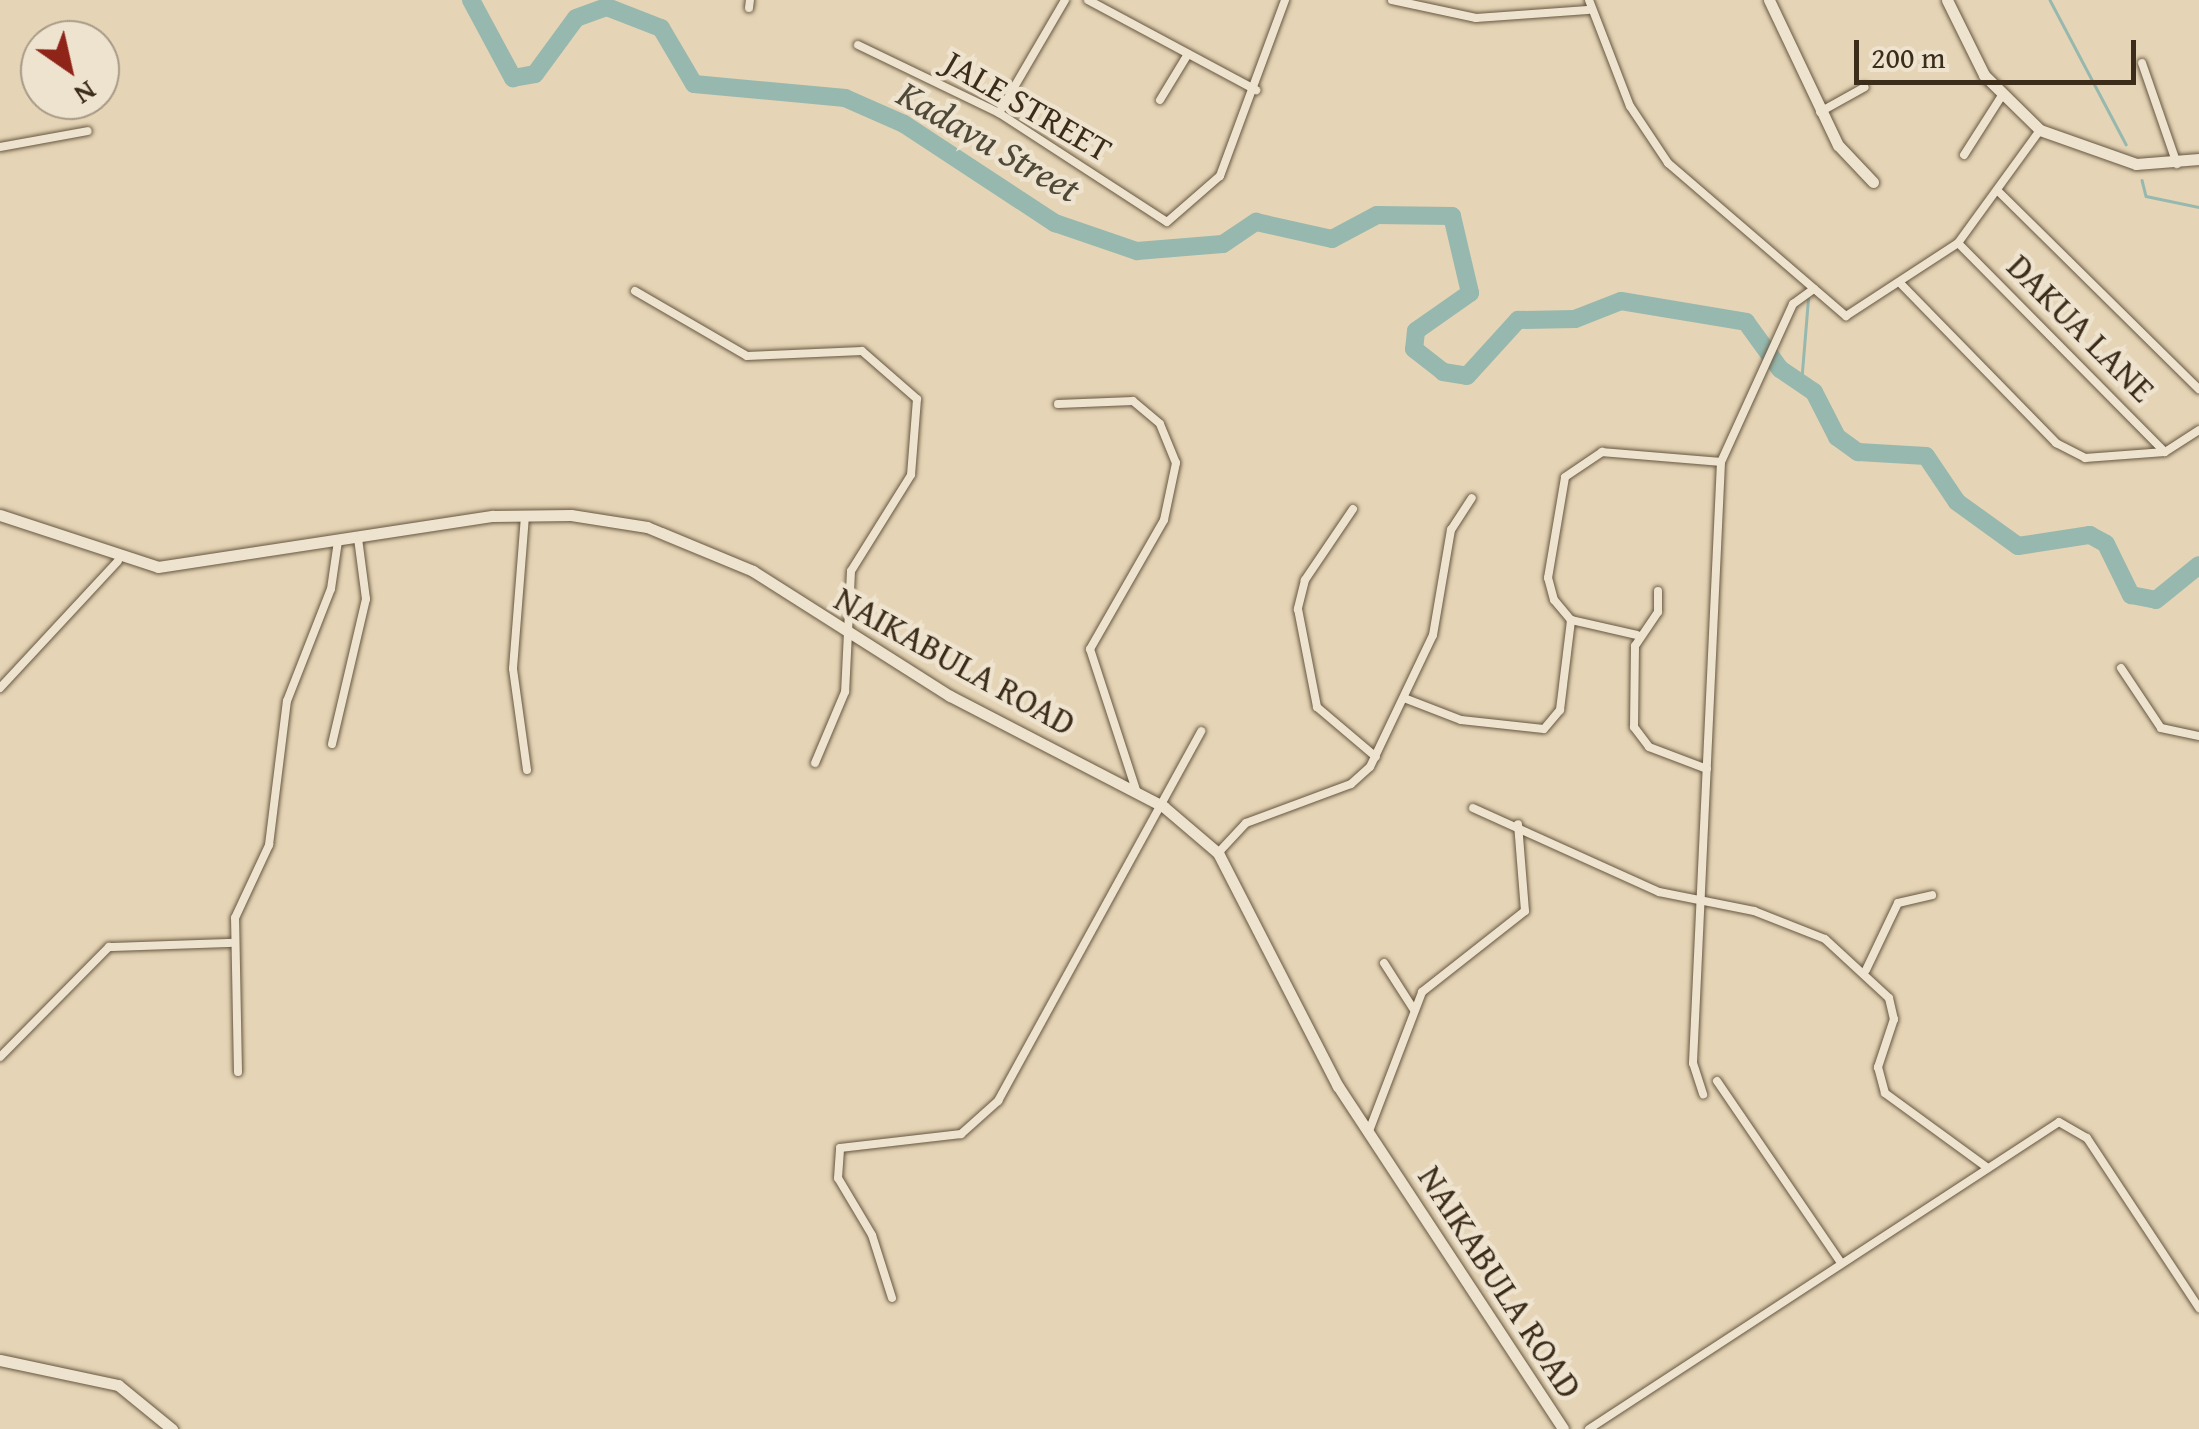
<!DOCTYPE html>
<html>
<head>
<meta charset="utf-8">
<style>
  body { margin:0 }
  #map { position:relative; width:2199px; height:1429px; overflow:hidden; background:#e5d4b5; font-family:"Gentium Book Plus",serif }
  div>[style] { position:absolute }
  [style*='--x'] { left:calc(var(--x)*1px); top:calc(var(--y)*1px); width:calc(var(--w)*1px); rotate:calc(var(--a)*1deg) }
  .stream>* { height:2.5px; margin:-1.25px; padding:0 1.25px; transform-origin:1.25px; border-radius:1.25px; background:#96b8ae }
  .river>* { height:18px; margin:-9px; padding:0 9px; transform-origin:9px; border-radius:9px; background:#96b8ae }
  .roads { filter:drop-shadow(0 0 2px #665741) drop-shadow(0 0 2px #665741) }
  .street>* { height:8px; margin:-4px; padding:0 4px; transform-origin:4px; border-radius:4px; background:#eee3cf }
  .secondary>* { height:11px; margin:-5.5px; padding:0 5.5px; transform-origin:5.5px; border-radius:5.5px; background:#eee3cf }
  span { translate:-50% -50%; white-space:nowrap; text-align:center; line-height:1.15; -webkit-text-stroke:9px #eee3cf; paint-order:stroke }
  .street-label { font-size:35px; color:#3c2d1a }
  .water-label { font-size:38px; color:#4e4938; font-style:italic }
  .north { position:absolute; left:20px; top:20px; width:100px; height:100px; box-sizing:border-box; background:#eee3cf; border:2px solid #a79a87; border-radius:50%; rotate:146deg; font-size:28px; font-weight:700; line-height:40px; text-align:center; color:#3c2d1a }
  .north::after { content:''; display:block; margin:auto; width:35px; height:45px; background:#8f2418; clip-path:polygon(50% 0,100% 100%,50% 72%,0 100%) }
  .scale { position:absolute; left:1854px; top:40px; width:282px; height:45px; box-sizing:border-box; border:5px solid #3c2d1a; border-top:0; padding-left:12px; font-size:30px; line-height:35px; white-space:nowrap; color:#3c2d1a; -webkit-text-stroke:8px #eee3cf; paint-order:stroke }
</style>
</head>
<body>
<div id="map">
  <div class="stream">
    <div style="--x:2050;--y:0;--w:163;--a:62.2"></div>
    <div style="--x:2142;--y:180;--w:16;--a:76"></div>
    <div style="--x:2146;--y:196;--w:54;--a:11.7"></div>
    <div style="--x:1801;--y:384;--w:85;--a:-85.3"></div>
  </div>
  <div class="river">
    <div style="--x:471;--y:0;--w:89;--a:61.7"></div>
    <div style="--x:513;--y:78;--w:22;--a:-10"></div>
    <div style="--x:535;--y:74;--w:69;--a:-53.8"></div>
    <div style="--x:576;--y:18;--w:33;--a:-20"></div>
    <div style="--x:607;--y:7;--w:58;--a:21.3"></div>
    <div style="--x:661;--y:28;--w:65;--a:59.5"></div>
    <div style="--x:694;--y:84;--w:152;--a:5.3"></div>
    <div style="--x:845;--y:98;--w:64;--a:23.8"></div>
    <div style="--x:904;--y:124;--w:181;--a:33.3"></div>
    <div style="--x:1055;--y:223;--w:87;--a:18.9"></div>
    <div style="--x:1137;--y:251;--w:86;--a:-4.7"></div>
    <div style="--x:1223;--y:244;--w:40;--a:-34"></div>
    <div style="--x:1256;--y:222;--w:78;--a:12.6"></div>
    <div style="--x:1332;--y:239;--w:51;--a:-28.1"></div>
    <div style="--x:1377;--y:215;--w:75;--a:0.8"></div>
    <div style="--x:1452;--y:216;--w:79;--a:76.8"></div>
    <div style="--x:1470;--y:293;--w:66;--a:144.9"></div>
    <div style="--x:1416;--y:331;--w:18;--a:96"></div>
    <div style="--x:1414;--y:349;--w:37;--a:38"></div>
    <div style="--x:1443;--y:372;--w:24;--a:9"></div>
    <div style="--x:1467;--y:376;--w:76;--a:-47.7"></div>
    <div style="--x:1518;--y:320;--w:57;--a:-1"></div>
    <div style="--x:1575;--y:319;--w:49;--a:-21.4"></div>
    <div style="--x:1621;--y:301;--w:127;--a:9.5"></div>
    <div style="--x:1746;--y:322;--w:58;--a:54.1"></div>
    <div style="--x:1780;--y:369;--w:41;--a:34.1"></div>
    <div style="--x:1814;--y:392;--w:51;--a:62.9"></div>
    <div style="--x:1837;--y:437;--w:26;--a:36"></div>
    <div style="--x:1858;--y:452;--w:68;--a:3.4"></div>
    <div style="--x:1926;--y:456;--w:55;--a:56"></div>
    <div style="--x:1957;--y:502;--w:75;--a:35.8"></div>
    <div style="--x:2018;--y:546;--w:73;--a:-8.7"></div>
    <div style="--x:2090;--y:535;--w:18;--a:29"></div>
    <div style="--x:2106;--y:544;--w:57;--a:63.9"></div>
    <div style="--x:2131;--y:595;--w:25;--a:11"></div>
    <div style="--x:2156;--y:600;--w:55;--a:-39.1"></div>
  </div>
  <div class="roads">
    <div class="street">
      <div style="--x:1088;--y:0;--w:191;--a:28.2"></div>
      <div style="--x:1392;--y:0;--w:86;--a:12.1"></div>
      <div style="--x:1476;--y:18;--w:112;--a:-4.1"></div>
      <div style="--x:1589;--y:0;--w:114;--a:68.9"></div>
      <div style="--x:1630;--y:106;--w:69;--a:56.3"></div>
      <div style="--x:1668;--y:163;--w:235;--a:40.7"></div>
      <div style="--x:1846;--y:316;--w:134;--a:-33.1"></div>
      <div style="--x:1958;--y:243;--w:140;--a:-54"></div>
      <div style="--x:749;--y:8;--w:8;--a:-83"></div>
      <div style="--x:858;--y:45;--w:157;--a:25.7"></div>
      <div style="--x:999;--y:113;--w:200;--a:33"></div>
      <div style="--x:1167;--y:222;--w:70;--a:-41"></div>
      <div style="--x:1220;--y:176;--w:188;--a:-69.7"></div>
      <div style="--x:2142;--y:63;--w:107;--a:70.9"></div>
      <div style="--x:1160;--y:100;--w:54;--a:-58.7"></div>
      <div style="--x:1820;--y:112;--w:51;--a:-29.1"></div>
      <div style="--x:999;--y:113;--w:131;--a:-59.7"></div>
      <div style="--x:0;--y:147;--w:89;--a:-10.3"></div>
      <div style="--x:1964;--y:155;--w:69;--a:-57.5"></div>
      <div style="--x:1999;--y:192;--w:281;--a:44.6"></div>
      <div style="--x:1958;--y:243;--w:294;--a:45.3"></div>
      <div style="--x:1902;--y:285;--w:221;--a:45.7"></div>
      <div style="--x:2056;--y:443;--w:33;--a:27"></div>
      <div style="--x:2085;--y:458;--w:80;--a:-4.3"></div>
      <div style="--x:2165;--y:452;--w:40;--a:-32.9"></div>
      <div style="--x:635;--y:291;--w:129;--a:30.1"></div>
      <div style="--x:747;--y:356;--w:115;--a:-2.5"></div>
      <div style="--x:862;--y:351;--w:73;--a:41.1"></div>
      <div style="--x:917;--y:399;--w:76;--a:94.5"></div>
      <div style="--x:911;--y:475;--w:113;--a:122"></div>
      <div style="--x:851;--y:571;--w:121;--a:92.8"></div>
      <div style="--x:845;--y:692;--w:77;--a:112.9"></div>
      <div style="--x:1058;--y:404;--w:75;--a:-2.3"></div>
      <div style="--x:1133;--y:401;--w:35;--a:40"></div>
      <div style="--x:1160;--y:424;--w:42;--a:67.7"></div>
      <div style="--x:1176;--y:463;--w:58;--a:101.9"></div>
      <div style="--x:1164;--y:520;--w:149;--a:119.8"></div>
      <div style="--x:1090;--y:649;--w:148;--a:71.9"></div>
      <div style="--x:1721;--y:462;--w:174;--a:-65.5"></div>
      <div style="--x:1793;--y:304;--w:26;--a:-36"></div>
      <div style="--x:1353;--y:509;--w:86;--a:124.1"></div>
      <div style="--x:1305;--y:580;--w:30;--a:104"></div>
      <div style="--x:1298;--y:609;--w:100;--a:79"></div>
      <div style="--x:1317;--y:707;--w:77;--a:40.3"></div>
      <div style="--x:525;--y:516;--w:153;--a:94.5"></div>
      <div style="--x:513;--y:669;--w:102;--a:82.1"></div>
      <div style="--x:1658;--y:591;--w:21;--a:90"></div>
      <div style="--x:1658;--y:612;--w:41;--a:124.1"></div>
      <div style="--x:1635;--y:646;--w:81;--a:90.7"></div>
      <div style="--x:1634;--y:727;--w:25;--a:53"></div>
      <div style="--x:1649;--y:747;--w:62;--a:20.8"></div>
      <div style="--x:1637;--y:635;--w:68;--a:-167.2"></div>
      <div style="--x:1571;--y:620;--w:26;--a:-130"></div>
      <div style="--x:1554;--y:600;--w:23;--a:-105"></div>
      <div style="--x:1548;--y:578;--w:102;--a:-80.4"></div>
      <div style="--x:1565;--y:477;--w:45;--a:-34"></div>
      <div style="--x:1602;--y:452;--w:119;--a:4.8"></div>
      <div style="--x:1721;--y:462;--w:602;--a:92.67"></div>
      <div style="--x:1693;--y:1063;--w:33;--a:72"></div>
      <div style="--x:2121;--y:668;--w:72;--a:56.3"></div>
      <div style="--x:2161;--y:728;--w:39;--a:12"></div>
      <div style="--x:0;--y:688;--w:173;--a:-47.1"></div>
      <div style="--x:1404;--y:698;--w:61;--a:21.1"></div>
      <div style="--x:1461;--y:720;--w:83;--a:6.2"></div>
      <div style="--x:1544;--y:729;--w:25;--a:-50"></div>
      <div style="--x:1560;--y:710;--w:91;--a:-83"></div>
      <div style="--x:332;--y:744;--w:149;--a:-76.8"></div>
      <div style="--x:366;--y:599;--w:62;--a:-97.5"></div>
      <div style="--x:1473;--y:808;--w:204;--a:24.3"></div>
      <div style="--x:1659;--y:892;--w:97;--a:11.3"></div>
      <div style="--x:1754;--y:911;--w:76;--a:21.5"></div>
      <div style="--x:1825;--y:939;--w:87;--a:42.7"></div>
      <div style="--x:1889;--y:998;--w:22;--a:77"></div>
      <div style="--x:1894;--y:1019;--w:51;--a:108.4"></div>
      <div style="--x:1878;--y:1067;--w:27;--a:75"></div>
      <div style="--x:1885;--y:1093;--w:127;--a:36.1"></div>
      <div style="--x:1218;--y:853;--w:41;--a:-47"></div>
      <div style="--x:1246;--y:823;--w:112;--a:-20.4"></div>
      <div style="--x:1351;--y:784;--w:25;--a:-42"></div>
      <div style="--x:1370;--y:767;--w:146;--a:-64.5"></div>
      <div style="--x:1433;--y:635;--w:107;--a:-80.3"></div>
      <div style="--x:1451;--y:530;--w:38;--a:-57"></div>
      <div style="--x:1384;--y:963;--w:56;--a:57.4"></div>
      <div style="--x:1866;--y:970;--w:74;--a:-64.5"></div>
      <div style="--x:1898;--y:903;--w:35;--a:-13"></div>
      <div style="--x:0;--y:1057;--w:155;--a:-45.3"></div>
      <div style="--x:109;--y:947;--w:122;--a:-1.9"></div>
      <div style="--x:238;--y:1072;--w:154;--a:-91.1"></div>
      <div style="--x:235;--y:918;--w:81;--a:-65"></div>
      <div style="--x:269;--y:845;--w:145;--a:-82.9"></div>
      <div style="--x:287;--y:701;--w:120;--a:-68.6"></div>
      <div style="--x:331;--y:589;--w:49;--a:-81.7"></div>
      <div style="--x:1717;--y:1081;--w:220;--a:55.7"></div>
      <div style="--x:1369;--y:1131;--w:149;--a:-69.1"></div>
      <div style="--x:1422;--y:992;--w:131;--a:-38.2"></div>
      <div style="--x:1525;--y:911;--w:87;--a:-94.6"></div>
      <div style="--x:892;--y:1298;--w:66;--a:-107.6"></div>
      <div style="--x:872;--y:1235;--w:66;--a:-120.8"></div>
      <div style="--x:838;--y:1178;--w:30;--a:-86"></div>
      <div style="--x:840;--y:1148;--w:122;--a:-6.6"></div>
      <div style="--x:961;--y:1134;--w:50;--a:-41.7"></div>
      <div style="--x:998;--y:1101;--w:422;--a:-61.2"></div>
      <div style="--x:1589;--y:1429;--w:561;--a:-33.15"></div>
      <div style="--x:2059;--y:1122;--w:32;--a:30"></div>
      <div style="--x:2087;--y:1138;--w:204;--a:56.6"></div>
    </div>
    <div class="secondary">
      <div style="--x:1769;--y:0;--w:161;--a:64.6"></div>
      <div style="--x:1838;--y:145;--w:51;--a:46.6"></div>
      <div style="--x:1947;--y:0;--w:84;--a:63.7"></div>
      <div style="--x:1984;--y:75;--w:78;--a:44.5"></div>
      <div style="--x:2040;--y:130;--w:102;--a:19.5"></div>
      <div style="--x:2136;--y:164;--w:63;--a:-4.5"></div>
      <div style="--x:0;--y:515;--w:166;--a:18.2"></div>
      <div style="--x:158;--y:567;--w:339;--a:-8.7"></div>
      <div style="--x:493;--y:516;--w:78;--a:-0.7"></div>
      <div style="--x:571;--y:515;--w:77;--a:9"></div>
      <div style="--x:647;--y:527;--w:115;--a:22.5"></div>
      <div style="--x:753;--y:571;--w:233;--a:32.4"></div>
      <div style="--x:950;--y:696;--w:241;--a:27.4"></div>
      <div style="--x:1164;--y:807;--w:71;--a:40.4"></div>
      <div style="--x:1218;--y:853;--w:262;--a:62.8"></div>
      <div style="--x:1338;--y:1086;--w:410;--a:56.7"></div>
      <div style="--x:0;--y:1360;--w:121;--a:12"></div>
      <div style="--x:118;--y:1385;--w:70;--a:39.2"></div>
    </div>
  </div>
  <div class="street-label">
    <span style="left:1028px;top:106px;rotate:30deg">JALE STREET</span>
    <span style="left:2081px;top:328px;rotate:45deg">DAKUA LANE</span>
    <span style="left:955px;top:661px;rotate:29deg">NAIKABULA ROAD</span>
    <span style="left:1500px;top:1282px;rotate:57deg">NAIKABULA ROAD</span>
  </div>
  <div class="water-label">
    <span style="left:989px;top:141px;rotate:30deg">Kadavu Street</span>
  </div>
  <div class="north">N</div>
  <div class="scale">200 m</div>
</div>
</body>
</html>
